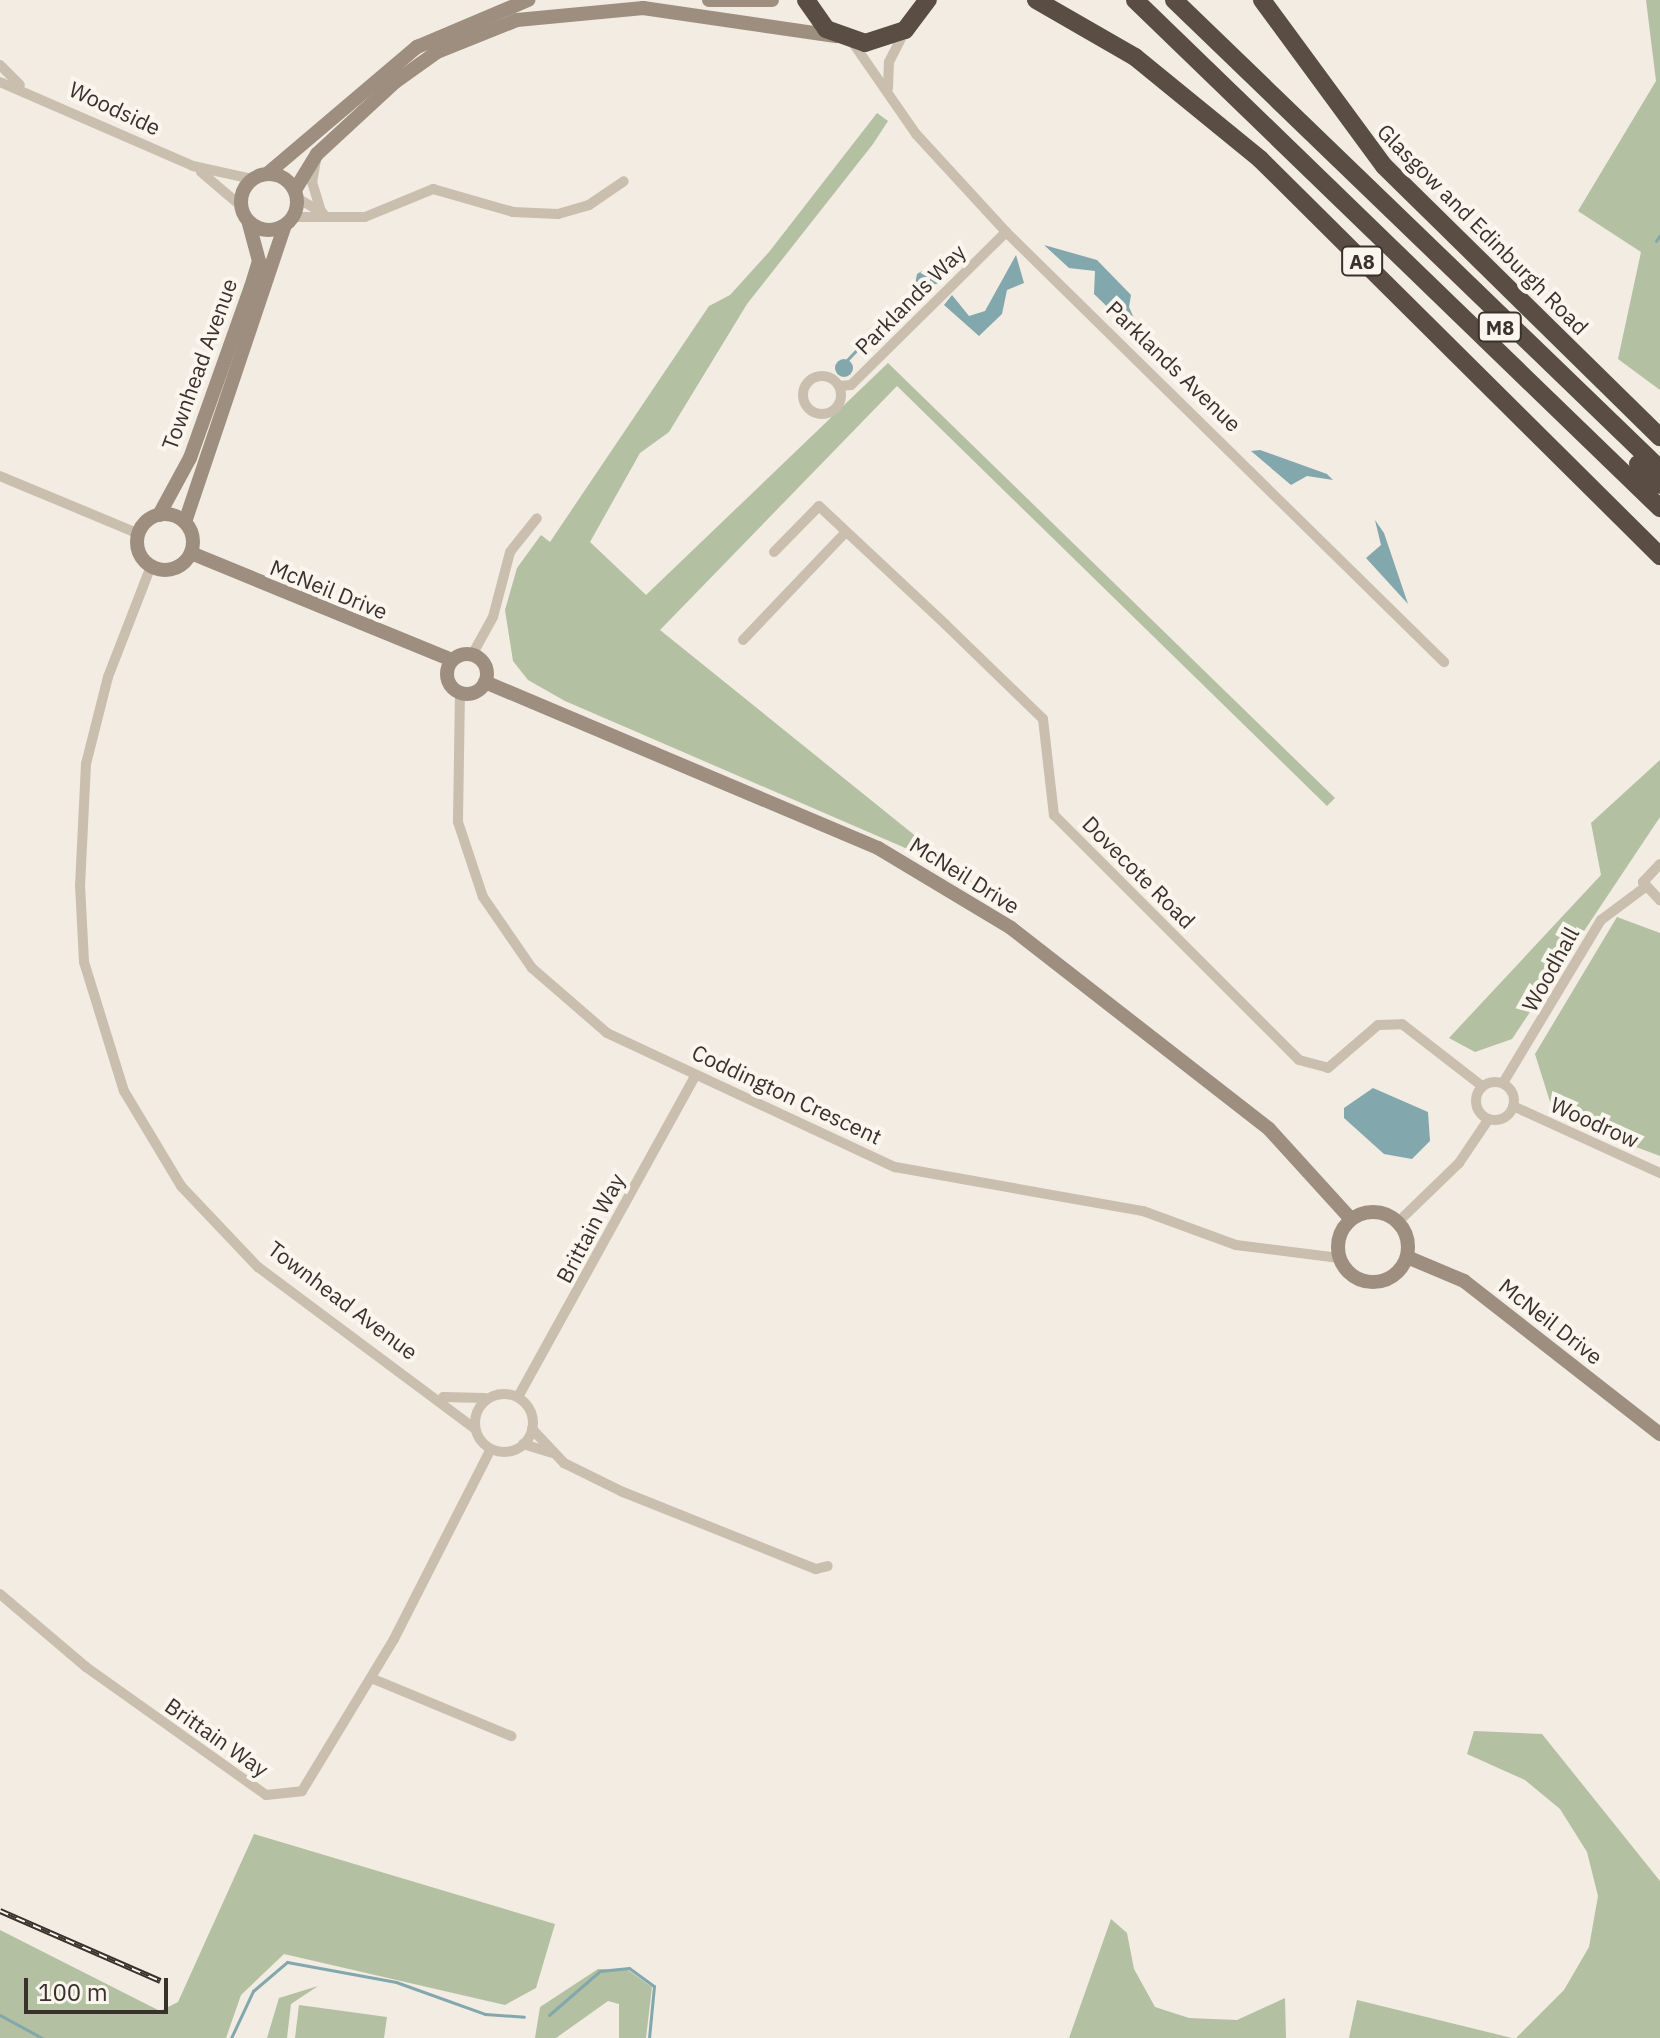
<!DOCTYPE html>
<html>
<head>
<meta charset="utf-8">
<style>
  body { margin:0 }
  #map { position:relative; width:1660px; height:2038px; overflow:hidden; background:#f2ece2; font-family:"IBM Plex Sans",sans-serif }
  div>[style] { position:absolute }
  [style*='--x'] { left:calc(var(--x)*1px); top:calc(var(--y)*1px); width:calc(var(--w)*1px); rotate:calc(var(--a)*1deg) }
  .green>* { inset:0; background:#b3c0a2 }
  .water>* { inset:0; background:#82a7ad }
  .round { border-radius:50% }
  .stream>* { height:3px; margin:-1.5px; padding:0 1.5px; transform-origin:1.5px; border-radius:1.5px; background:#82a7ad }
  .street>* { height:10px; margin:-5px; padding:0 5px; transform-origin:5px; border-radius:5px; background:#cabeae }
  .street>.ring { margin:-5px; padding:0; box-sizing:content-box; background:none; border:10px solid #cabeae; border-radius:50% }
  .secondary>* { height:14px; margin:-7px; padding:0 7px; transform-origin:7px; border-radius:7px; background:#9d8e7f }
  .secondary>.ring { margin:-7px; padding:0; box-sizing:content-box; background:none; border:14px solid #9d8e7f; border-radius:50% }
  .highway>* { height:18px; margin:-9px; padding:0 9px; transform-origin:9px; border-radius:9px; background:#594d44 }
  .rail>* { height:6px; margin-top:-3px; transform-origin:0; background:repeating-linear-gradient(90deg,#faf6ee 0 9px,#39312c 0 18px); box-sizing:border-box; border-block:2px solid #39312c }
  span { translate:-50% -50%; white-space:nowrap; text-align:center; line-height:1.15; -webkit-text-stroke:8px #faf6ee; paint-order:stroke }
  .shield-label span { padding:2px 6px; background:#faf6ee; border:2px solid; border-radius:6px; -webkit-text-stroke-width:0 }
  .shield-label { font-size:20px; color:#39312c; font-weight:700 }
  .street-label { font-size:22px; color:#39312c }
  .scale { position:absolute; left:24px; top:1978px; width:144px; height:36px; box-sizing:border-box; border:4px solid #39312c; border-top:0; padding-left:10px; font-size:24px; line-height:28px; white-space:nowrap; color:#39312c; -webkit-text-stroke:6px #faf6ee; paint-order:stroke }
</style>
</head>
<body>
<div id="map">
  <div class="green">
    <div style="clip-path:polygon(1646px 0,1660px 0,1660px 390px,1618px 359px,1641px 252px,1578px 211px,1656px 81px)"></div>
    <div style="clip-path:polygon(877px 113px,888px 121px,873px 144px,747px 304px,669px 432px,640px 453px,590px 542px,646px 595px,888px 363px,1335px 798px,1327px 806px,897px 386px,660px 630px,980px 888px,903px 847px,565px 701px,528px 680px,513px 661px,505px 610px,517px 568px,541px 535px,550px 542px,709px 306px,730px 295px,769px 252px)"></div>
    <div style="clip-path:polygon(1660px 760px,1660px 817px,1512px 1039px,1475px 1052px,1449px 1038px,1601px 875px,1591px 823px)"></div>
    <div style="clip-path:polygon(1617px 917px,1660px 933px,1660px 1156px,1567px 1121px,1551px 1105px,1535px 1054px)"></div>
    <div style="clip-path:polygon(1474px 1731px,1542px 1734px,1660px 1881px,1660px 2038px,1516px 2038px,1564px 1990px,1589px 1947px,1598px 1896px,1587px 1852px,1560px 1809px,1525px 1780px,1467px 1754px)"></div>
    <div style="clip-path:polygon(254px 1834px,555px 1924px,536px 1988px,505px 2005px,284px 1954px,241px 1995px,226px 2038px,0 2038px,0 1930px,160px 2011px,178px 2002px)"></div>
    <div style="clip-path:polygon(1111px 1919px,1127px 1933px,1134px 1969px,1155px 2007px,1189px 2018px,1237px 2020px,1285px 1998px,1286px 2038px,1069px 2038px)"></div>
    <div style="clip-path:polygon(598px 1969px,628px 1970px,652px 1987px,646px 2038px,619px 2038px,619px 2004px,608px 2001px,556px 2038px,535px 2038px,540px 2007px)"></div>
    <div style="clip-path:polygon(318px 1986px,291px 2004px,287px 2038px,267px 2038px,279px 1998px)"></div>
    <div style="clip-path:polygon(1357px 2000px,1512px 2038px,1349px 2038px)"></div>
    <div style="clip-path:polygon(299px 2005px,387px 2017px,384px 2038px,295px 2038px)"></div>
  </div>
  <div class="water">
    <div style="clip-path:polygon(1044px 245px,1097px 260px,1131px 295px,1129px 307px,1145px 343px,1094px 294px,1095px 271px,1069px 268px)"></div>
    <div style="clip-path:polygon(1016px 255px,1024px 283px,1007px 290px,1002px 314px,979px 336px,944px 305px,952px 295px,969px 316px,985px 311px)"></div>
    <div style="clip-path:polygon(922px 271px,939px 283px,914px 290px,917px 274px)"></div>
    <div class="round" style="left:835px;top:359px;width:18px;height:18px"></div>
    <div style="clip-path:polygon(1260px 450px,1327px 474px,1333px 480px,1307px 476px,1291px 485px,1251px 451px)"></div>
    <div style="clip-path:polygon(1375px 520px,1384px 533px,1408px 604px,1366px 558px,1381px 545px)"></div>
    <div style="clip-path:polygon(1373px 1088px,1428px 1112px,1430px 1141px,1412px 1159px,1384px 1154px,1344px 1118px,1344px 1108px)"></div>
  </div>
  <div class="stream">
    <div style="--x:1656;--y:241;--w:7;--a:-56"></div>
    <div style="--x:847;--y:360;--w:100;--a:-46.2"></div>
    <div style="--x:0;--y:2015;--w:48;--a:28.7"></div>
    <div style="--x:549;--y:2015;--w:67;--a:-40.8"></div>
    <div style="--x:600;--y:1971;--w:29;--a:-6"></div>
    <div style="--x:629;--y:1968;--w:31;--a:36"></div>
    <div style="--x:654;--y:1986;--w:52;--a:95.5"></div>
    <div style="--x:231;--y:2038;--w:52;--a:-64.9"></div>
    <div style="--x:253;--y:1991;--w:45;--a:-40.5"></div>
    <div style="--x:287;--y:1962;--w:111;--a:10.4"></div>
    <div style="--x:396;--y:1982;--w:95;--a:19.8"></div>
    <div style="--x:485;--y:2014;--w:39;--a:4"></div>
  </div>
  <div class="street">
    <div style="--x:853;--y:43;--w:111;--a:55.3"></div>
    <div style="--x:916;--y:134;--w:133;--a:47.4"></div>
    <div style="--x:1006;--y:232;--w:614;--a:44.47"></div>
    <div style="--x:0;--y:65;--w:28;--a:45"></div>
    <div style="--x:0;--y:82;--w:210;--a:23.5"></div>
    <div style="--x:193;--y:166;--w:60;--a:12.4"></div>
    <div style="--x:888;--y:88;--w:26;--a:-88"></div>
    <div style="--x:889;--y:62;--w:34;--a:-63"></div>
    <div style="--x:316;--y:160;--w:22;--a:100"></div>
    <div style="--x:312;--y:182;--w:31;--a:73"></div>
    <div style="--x:201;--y:172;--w:52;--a:40.4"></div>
    <div style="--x:297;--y:198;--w:30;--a:30"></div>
    <div style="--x:294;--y:217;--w:71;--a:0"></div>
    <div style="--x:365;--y:217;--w:74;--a:-22.4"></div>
    <div style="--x:433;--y:189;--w:83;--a:16"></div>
    <div style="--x:513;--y:212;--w:45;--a:2.5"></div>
    <div style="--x:558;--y:214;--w:32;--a:-16"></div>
    <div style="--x:589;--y:205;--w:42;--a:-34.4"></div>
    <div class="ring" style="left:803px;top:376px;width:28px;height:28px"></div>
    <div style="--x:839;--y:386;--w:12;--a:-5"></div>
    <div style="--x:851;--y:385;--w:218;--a:-44.6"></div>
    <div style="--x:0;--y:476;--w:151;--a:22.6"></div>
    <div style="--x:774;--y:552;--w:64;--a:-45.6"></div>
    <div style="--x:819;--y:506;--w:174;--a:43.1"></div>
    <div style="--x:946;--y:625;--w:135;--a:44.1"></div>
    <div style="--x:1043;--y:719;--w:97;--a:83.5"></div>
    <div style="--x:1054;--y:815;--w:346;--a:45"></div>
    <div style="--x:1299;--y:1060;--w:30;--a:15"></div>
    <div style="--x:1328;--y:1068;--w:66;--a:-40.7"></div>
    <div style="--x:1378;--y:1025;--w:24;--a:-2"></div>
    <div style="--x:1402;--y:1024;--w:101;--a:37.8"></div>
    <div style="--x:151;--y:566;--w:119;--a:111.2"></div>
    <div style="--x:108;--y:677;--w:90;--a:104.2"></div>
    <div style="--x:86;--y:764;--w:121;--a:92.8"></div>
    <div style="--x:80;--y:885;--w:77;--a:87"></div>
    <div style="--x:84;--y:962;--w:135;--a:72.8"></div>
    <div style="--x:124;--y:1091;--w:111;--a:59"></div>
    <div style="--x:181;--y:1186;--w:112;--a:46.5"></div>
    <div style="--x:258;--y:1267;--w:271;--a:36.7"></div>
    <div style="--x:743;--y:640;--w:149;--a:-46.4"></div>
    <div style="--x:472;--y:655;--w:43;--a:-61.1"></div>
    <div style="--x:493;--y:617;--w:67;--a:-75.3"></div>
    <div style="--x:510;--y:552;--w:43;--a:-51.5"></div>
    <div style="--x:460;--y:692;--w:130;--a:90.9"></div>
    <div style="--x:458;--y:822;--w:79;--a:71.6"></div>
    <div style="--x:483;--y:897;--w:86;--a:55.4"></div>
    <div style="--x:532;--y:968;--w:99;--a:40.9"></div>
    <div style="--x:607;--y:1033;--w:318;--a:25"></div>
    <div style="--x:895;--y:1167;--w:252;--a:10.1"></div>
    <div style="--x:1143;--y:1211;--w:99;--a:20.1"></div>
    <div style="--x:1236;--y:1245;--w:104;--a:7.2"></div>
    <div style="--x:1660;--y:864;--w:25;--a:133"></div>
    <div style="--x:1643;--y:882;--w:25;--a:47"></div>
    <div class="ring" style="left:1476px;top:1082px;width:28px;height:28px"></div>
    <div style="--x:1503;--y:1083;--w:190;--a:-59"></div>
    <div style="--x:1601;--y:920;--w:54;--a:-36.7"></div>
    <div style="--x:1513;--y:1106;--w:162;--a:24.5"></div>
    <div style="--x:1398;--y:1222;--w:85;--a:-44"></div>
    <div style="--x:1459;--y:1163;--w:52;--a:-56"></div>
    <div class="ring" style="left:475px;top:1394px;width:48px;height:48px"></div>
    <div style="--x:443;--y:1397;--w:42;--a:1.4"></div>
    <div style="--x:518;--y:1397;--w:367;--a:-61.1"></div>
    <div style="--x:532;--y:1429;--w:47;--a:46.7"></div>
    <div style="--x:564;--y:1463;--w:66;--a:26.2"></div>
    <div style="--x:623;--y:1492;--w:208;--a:21.8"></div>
    <div style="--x:816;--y:1569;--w:12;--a:-14"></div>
    <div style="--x:523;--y:1444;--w:30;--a:17"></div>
    <div style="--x:0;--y:1594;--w:113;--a:40.3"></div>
    <div style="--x:86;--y:1667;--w:221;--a:35.4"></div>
    <div style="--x:266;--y:1795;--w:36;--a:-6"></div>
    <div style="--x:302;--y:1791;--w:178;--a:-58.8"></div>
    <div style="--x:394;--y:1639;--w:213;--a:-63"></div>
    <div style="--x:371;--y:1678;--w:152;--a:22.5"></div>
  </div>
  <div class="secondary">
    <div style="--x:709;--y:0;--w:63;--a:0"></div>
    <div class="ring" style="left:241px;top:174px;width:42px;height:42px"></div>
    <div style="--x:267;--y:174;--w:197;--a:-40.3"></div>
    <div style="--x:417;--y:47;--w:121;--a:-22.9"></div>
    <div style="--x:295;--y:190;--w:42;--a:-58.6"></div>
    <div style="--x:317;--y:154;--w:106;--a:-42.7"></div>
    <div style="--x:395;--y:82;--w:52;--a:-35.5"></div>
    <div style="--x:437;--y:52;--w:86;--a:-21.8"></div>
    <div style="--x:517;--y:20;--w:127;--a:-5.4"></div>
    <div style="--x:643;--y:8;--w:195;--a:8.3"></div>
    <div class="ring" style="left:137px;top:514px;width:42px;height:42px"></div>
    <div style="--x:159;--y:515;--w:65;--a:-61.5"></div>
    <div style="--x:190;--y:458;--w:182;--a:-70.4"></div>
    <div style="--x:251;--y:287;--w:27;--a:-73"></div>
    <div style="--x:259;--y:261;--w:39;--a:-105"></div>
    <div style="--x:185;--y:522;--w:311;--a:-71.4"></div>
    <div style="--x:191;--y:553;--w:282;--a:22.3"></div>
    <div class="ring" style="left:447px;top:654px;width:26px;height:26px"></div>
    <div style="--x:485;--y:682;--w:427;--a:22.9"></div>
    <div style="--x:878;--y:848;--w:155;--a:31"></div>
    <div style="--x:1011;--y:928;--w:327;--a:37.9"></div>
    <div style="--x:1269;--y:1129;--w:122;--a:47.7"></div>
    <div class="ring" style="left:1338px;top:1212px;width:56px;height:56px"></div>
    <div style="--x:1407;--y:1257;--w:62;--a:22.8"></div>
    <div style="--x:1464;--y:1281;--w:249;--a:38"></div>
  </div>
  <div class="highway">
    <div style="--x:806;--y:0;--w:35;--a:55"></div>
    <div style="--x:826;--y:29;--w:41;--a:19.7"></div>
    <div style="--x:865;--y:43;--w:42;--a:-18"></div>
    <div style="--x:905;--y:30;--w:38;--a:-53"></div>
    <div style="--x:1036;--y:0;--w:114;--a:29.9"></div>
    <div style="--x:1135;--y:57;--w:161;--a:39.2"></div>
    <div style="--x:1260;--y:159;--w:564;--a:44.78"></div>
    <div style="--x:1135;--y:0;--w:731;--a:44.06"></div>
    <div style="--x:1174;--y:0;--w:675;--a:43.98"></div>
    <div style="--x:1262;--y:0;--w:206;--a:53.7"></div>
    <div style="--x:1384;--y:166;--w:387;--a:44.5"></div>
    <div style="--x:1638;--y:464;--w:30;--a:44"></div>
  </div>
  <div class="rail">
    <div style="--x:0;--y:1911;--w:175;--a:23.6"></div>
  </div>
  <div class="shield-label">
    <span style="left:1362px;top:261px">A8</span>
    <span style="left:1500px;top:327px">M8</span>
  </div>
  <div class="street-label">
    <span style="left:115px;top:108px;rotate:25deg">Woodside</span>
    <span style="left:1483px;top:229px;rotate:45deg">Glasgow and Edinburgh Road</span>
    <span style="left:910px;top:299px;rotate:-45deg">Parklands Way</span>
    <span style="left:199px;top:364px;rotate:-70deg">Townhead Avenue</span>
    <span style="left:1174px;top:366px;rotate:44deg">Parklands Avenue</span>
    <span style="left:329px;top:589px;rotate:22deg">McNeil Drive</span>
    <span style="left:1139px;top:872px;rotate:45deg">Dovecote Road</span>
    <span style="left:965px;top:875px;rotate:32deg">McNeil Drive</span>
    <span style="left:1550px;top:969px;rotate:-61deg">Woodhall</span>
    <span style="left:787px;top:1094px;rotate:25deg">Coddington Crescent</span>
    <span style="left:1595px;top:1122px;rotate:24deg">Woodrow</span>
    <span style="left:590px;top:1228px;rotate:-62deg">Brittain Way</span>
    <span style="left:343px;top:1300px;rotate:37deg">Townhead Avenue</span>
    <span style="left:1551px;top:1321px;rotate:38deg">McNeil Drive</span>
    <span style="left:217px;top:1737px;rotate:35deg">Brittain Way</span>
  </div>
  <div class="scale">100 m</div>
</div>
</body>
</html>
